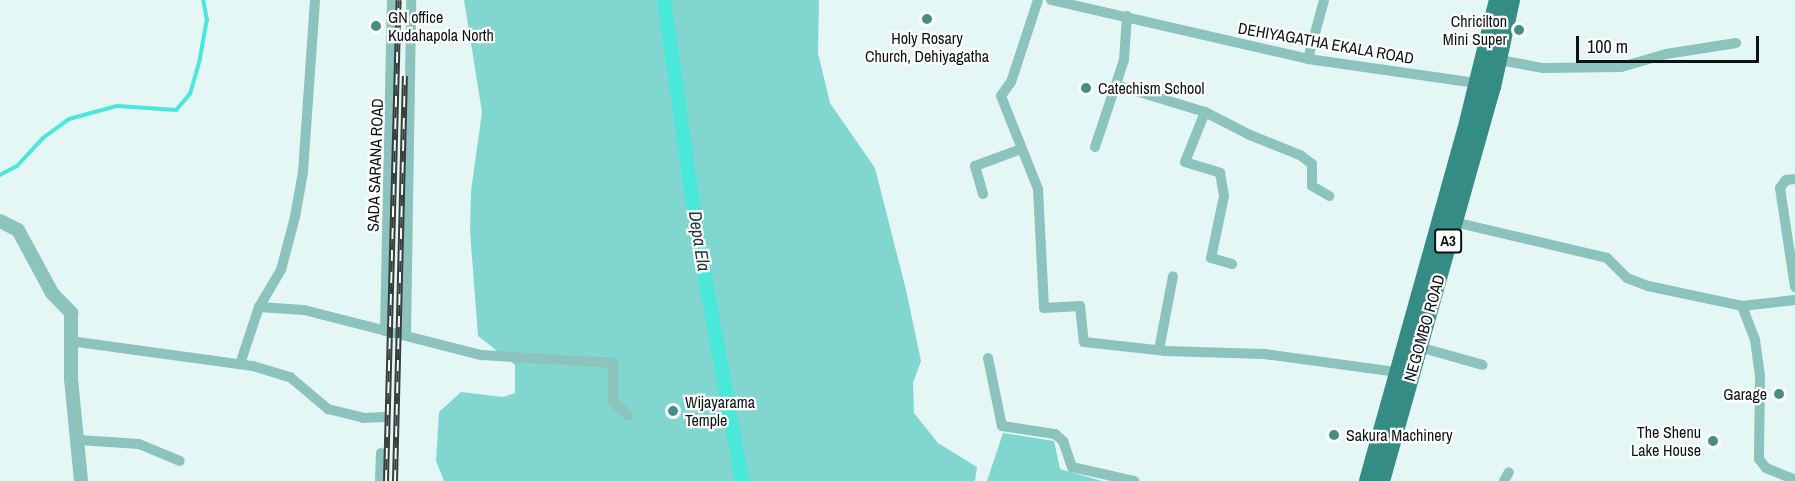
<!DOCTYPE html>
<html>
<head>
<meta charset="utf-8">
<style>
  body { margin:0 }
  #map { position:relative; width:1795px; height:481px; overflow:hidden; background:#e5f7f4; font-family:"Archivo Narrow",sans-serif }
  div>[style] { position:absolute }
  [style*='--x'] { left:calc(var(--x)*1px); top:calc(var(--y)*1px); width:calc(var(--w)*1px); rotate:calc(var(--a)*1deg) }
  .green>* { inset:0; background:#81d7cf }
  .stream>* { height:4px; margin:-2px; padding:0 2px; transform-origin:2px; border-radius:2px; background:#4ae7db }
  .canal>* { height:14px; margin:-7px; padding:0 7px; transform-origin:7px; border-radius:7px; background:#4ae7db }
  .minor>* { height:10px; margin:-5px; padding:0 5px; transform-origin:5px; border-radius:5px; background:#8cc3bd }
  .tertiary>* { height:14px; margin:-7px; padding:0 7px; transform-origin:7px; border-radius:7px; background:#8cc3bd }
  .trunk>* { height:18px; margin:-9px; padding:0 9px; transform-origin:9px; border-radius:9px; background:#358c84 }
  .rail>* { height:6px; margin-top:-3px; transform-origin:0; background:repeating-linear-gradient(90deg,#fff 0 11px,#363e3e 0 22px); box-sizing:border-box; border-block:2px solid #363e3e }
  .dots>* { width:16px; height:16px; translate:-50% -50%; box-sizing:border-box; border:3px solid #fff; border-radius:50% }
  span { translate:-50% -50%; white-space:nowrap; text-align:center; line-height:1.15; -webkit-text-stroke:4.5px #fff; paint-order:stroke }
  .shield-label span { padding:2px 4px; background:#fff; border:2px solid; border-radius:4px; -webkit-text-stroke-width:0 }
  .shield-label { font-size:15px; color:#0d1313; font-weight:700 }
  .poi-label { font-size:16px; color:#0d1313 }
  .left { translate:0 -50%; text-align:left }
  .right { translate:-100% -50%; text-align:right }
  .street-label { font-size:16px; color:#0d1313 }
  .water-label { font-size:18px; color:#213a38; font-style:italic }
  .scale { position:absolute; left:1576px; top:36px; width:183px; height:27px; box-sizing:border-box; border:3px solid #0d1313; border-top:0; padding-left:8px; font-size:18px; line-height:21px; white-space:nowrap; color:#0d1313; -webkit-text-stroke:4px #fff; paint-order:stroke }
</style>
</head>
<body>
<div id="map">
  <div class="green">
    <div style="clip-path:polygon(464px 0,819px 0,818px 53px,830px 103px,875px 168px,906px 290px,921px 361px,913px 383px,914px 413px,938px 443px,977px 467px,975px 481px,444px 481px,436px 461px,439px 412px,461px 392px,503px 397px,515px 393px,515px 365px,478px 336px,470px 231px,471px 191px,482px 112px)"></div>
    <div style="clip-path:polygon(1003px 433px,1054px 441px,1060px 469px,1102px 481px,987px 481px)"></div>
  </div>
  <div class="stream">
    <div style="--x:0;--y:175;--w:19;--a:-28"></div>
    <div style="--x:17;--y:166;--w:38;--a:-47"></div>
    <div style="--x:43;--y:138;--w:32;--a:-36"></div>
    <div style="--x:69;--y:119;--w:50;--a:-15.2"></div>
    <div style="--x:117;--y:106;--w:59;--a:3.9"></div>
    <div style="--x:176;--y:110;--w:21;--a:-49"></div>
    <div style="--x:190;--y:94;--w:37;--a:-74"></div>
    <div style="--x:200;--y:58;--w:39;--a:-80"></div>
    <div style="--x:207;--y:20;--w:20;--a:-101"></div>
  </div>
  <div class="canal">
    <div style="--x:664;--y:0;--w:235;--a:81.9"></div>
    <div style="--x:697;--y:233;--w:252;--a:79.7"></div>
  </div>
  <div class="minor">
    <div style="--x:1038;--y:0;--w:86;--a:108.2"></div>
    <div style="--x:1011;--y:82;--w:17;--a:126"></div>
    <div style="--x:1001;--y:96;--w:100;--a:68.3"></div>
    <div style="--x:1038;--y:189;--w:119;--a:87.1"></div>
    <div style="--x:1044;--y:308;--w:36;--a:-3"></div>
    <div style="--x:1080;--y:306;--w:36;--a:84"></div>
    <div style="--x:1084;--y:342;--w:81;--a:6.3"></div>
    <div style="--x:1165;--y:351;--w:99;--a:1.7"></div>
    <div style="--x:1264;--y:354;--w:135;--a:7.7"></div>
    <div style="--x:1051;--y:0;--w:264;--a:12.9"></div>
    <div style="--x:1308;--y:59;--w:177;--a:8.1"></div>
    <div style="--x:1308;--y:59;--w:61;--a:-74.8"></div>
    <div style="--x:1499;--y:60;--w:45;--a:10.3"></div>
    <div style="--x:1543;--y:68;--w:78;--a:-0.7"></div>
    <div style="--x:1621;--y:67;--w:47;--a:-16.1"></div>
    <div style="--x:1666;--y:54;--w:71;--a:-8.9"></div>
    <div style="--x:1116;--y:85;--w:93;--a:16.9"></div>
    <div style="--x:1205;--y:112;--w:51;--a:27.1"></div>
    <div style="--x:1250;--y:135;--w:54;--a:21.8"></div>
    <div style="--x:1300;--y:155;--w:15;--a:37"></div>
    <div style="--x:1312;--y:164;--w:22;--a:90"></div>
    <div style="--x:1312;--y:186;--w:20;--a:30"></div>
    <div style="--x:1205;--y:112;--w:54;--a:111.8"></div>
    <div style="--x:1185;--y:162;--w:37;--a:17"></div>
    <div style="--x:1220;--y:173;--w:23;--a:80"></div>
    <div style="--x:1224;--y:196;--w:63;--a:101.8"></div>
    <div style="--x:1211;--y:258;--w:22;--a:16"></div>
    <div style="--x:1095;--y:147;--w:92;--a:-71.6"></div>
    <div style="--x:1124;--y:60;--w:44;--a:-86.1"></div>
    <div style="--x:1795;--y:179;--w:9;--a:174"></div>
    <div style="--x:1786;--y:180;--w:10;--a:127"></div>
    <div style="--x:1780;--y:188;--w:100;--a:81.4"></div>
    <div style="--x:983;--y:194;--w:29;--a:-106"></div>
    <div style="--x:975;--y:166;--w:49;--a:-20.3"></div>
    <div style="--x:1454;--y:222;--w:157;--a:13.2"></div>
    <div style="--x:1607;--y:258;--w:28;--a:45"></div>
    <div style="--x:1627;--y:278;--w:22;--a:21"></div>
    <div style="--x:1648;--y:286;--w:96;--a:12"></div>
    <div style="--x:1742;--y:306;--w:53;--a:-6.5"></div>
    <div style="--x:1742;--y:306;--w:36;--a:69"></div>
    <div style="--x:1755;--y:340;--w:35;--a:82"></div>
    <div style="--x:1760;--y:375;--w:84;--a:90.7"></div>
    <div style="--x:1759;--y:459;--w:11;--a:52"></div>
    <div style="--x:1766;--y:468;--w:31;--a:22"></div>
    <div style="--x:259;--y:307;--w:45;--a:3.8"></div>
    <div style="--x:304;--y:310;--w:183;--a:14.3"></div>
    <div style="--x:481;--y:355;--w:132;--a:3.5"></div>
    <div style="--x:613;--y:363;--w:39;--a:90"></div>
    <div style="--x:613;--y:402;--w:20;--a:41"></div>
    <div style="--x:385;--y:331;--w:331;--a:-88.8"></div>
    <div style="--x:406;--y:335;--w:335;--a:-89.1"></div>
    <div style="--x:70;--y:341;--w:185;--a:7.8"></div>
    <div style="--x:253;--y:366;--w:39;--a:17"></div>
    <div style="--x:290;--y:377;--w:50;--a:40.1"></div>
    <div style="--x:328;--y:409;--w:36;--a:14"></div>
    <div style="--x:363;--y:418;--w:21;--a:-3"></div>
    <div style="--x:1419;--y:347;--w:66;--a:15.7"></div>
    <div style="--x:1159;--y:350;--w:75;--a:-79.3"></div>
    <div style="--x:988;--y:358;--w:69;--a:78.4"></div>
    <div style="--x:1002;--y:426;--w:54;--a:8.6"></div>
    <div style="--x:1055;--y:434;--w:11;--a:41"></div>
    <div style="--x:1063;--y:441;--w:28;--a:71"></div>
    <div style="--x:1072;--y:467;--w:64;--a:12.7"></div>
    <div style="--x:240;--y:364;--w:60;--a:-71.6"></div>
    <div style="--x:259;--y:307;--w:43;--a:-59.3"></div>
    <div style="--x:281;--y:270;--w:55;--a:-75.2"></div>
    <div style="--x:295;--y:217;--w:46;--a:-79.9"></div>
    <div style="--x:303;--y:172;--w:172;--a:-86"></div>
    <div style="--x:79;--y:440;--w:60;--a:3.8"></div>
    <div style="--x:139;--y:444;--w:44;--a:22.5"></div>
    <div style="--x:380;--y:481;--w:28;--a:-88"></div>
    <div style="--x:1504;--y:481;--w:10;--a:-61"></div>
  </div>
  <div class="tertiary">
    <div style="--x:0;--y:221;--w:20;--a:27"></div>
    <div style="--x:18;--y:230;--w:72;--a:61.6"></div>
    <div style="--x:52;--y:293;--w:28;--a:46"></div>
    <div style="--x:71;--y:313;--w:66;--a:90"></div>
    <div style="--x:71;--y:379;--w:102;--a:84.4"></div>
  </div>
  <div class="trunk">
    <div style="--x:1368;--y:481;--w:363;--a:-74.4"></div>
    <div style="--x:1466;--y:131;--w:135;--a:-76.3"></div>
    <div style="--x:1381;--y:481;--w:409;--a:-74.3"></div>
    <div style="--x:1492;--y:87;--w:89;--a:-77.7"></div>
  </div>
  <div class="rail">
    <div style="--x:386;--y:481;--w:481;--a:-88.5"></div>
    <div style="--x:395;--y:481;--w:405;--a:-88.6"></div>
  </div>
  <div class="dots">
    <div style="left:927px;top:19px;background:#468d86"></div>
    <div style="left:376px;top:26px;background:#468d86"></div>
    <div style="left:1519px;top:30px;background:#468d86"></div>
    <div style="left:1086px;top:88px;background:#468d86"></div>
    <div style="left:1779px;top:394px;background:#468d86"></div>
    <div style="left:673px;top:411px;background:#468d86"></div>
    <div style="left:1334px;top:435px;background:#468d86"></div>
    <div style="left:1713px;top:441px;background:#468d86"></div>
  </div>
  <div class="shield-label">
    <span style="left:1448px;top:241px">A3</span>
  </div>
  <div class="poi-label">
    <span class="left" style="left:388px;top:26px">GN office<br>Kudahapola North</span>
    <span class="right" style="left:1507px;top:30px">Chricilton<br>Mini Super</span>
    <span style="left:927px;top:47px">Holy Rosary<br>Church, Dehiyagatha</span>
    <span class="left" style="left:1098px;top:88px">Catechism School</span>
    <span class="right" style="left:1767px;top:394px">Garage</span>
    <span class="left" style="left:685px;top:411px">Wijayarama<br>Temple</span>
    <span class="right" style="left:1701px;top:441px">The Shenu<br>Lake House</span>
    <span class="left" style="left:1346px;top:435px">Sakura Machinery</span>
  </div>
  <div class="street-label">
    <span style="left:1326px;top:43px;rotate:10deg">DEHIYAGATHA EKALA ROAD</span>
    <span style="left:375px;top:165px;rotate:-88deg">SADA SARANA ROAD</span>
    <span style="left:1424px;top:328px;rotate:-74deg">NEGOMBO ROAD</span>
  </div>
  <div class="water-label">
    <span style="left:699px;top:241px;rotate:81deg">Depa Ela</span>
  </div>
  <div class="scale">100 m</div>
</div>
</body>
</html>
